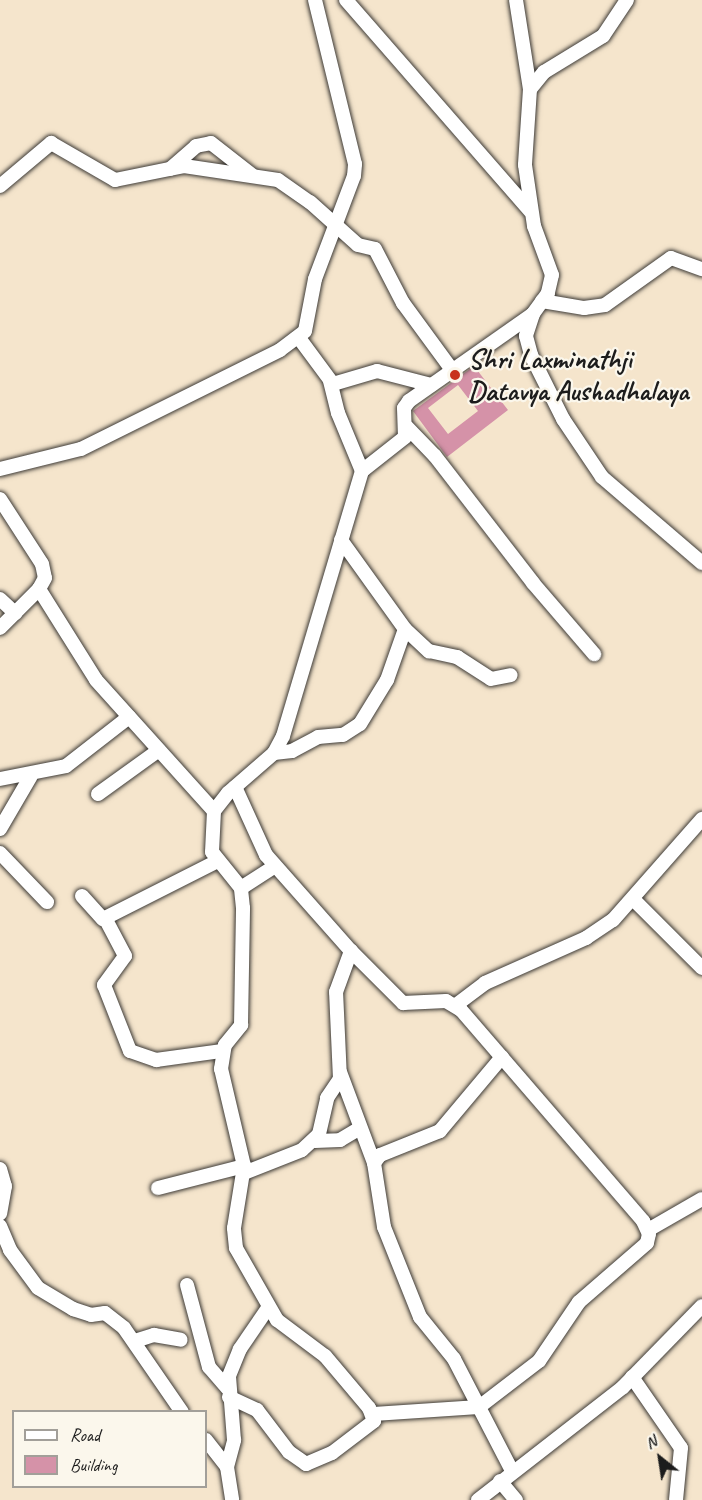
<!DOCTYPE html>
<html>
<head>
<meta charset="utf-8">
<style>
  body { margin:0 }
  #map { position:relative; width:702px; height:1500px; overflow:hidden; background:#f5e5cc; font-family:Caveat,sans-serif }
  div>[style] { position:absolute }
  [style*='--x'] { left:calc(var(--x)*1px); top:calc(var(--y)*1px); width:calc(var(--w)*1px); rotate:calc(var(--a)*1deg) }
  .building>* { inset:0; background:#d592a8 }
  .roads { filter:drop-shadow(0 0 2px #3d3a36) drop-shadow(0 0 2px #3d3a36) }
  .minor>* { height:14px; margin:-7px; padding:0 7px; transform-origin:7px; border-radius:7px; background:#fff }
  .dots>* { width:16px; height:16px; translate:-50% -50%; box-sizing:border-box; border:3px solid #fbf7ec; border-radius:50% }
  span { translate:-50% -50%; white-space:nowrap; text-align:center; line-height:1.15; -webkit-text-stroke:4.5px #fbf7ec; paint-order:stroke }
  .poi-label { font-size:28px; color:#1c1c1c; font-weight:700 }
  .left { translate:0 -50%; text-align:left }
  .legend { position:absolute; left:12px; top:1410px; width:195px; height:78px; box-sizing:border-box; background:#fbf7ec; border:2px solid #a29f99; margin:0; padding:8px 10px; list-style:none; font-size:18px; color:#1c1c1c }
  .legend li { display:flex; align-items:center; gap:12px; height:30px }
  .legend b { width:30px; border:2px solid #a29f99 }
  .north { position:absolute; left:630px; top:1428px; width:60px; height:60px; -webkit-text-stroke:4px #fbf7ec; paint-order:stroke; rotate:330deg; font-size:16px; font-weight:700; line-height:24px; text-align:center; color:#1c1c1c }
  .north::after { content:''; display:block; margin:auto; width:21px; height:27px; background:#1c1c1c; clip-path:polygon(50% 0,100% 100%,50% 72%,0 100%) }
</style>
</head>
<body>
<div id="map">
  <div class="building">
    <div style="clip-path:polygon(evenodd,474px 366px,508px 410px,447px 457px,413px 411px,474px 366px,458px 385px,478px 411px,448px 434px,428px 408px,458px 385px)"></div>
  </div>
  <div class="roads">
    <div class="minor">
      <div style="--x:346;--y:0;--w:280;--a:48.9"></div>
      <div style="--x:516;--y:0;--w:90;--a:81.1"></div>
      <div style="--x:627;--y:0;--w:43;--a:123.7"></div>
      <div style="--x:603;--y:36;--w:69;--a:148.6"></div>
      <div style="--x:544;--y:72;--w:22;--a:129"></div>
      <div style="--x:530;--y:89;--w:76;--a:93.8"></div>
      <div style="--x:525;--y:165;--w:62;--a:81.6"></div>
      <div style="--x:534;--y:226;--w:52;--a:69.8"></div>
      <div style="--x:552;--y:275;--w:18;--a:103"></div>
      <div style="--x:548;--y:293;--w:26;--a:126"></div>
      <div style="--x:533;--y:314;--w:23;--a:108"></div>
      <div style="--x:526;--y:336;--w:20;--a:75"></div>
      <div style="--x:531;--y:355;--w:72;--a:63.4"></div>
      <div style="--x:563;--y:419;--w:70;--a:56.1"></div>
      <div style="--x:602;--y:477;--w:132;--a:40.7"></div>
      <div style="--x:170;--y:169;--w:35;--a:-41"></div>
      <div style="--x:196;--y:146;--w:15;--a:-11"></div>
      <div style="--x:211;--y:143;--w:52;--a:38"></div>
      <div style="--x:0;--y:186;--w:67;--a:-40.1"></div>
      <div style="--x:51;--y:143;--w:74;--a:30"></div>
      <div style="--x:115;--y:180;--w:70;--a:-11.5"></div>
      <div style="--x:184;--y:166;--w:95;--a:8.5"></div>
      <div style="--x:278;--y:180;--w:39;--a:35"></div>
      <div style="--x:310;--y:202;--w:64;--a:41.9"></div>
      <div style="--x:358;--y:245;--w:17;--a:13"></div>
      <div style="--x:375;--y:249;--w:61;--a:62.6"></div>
      <div style="--x:403;--y:303;--w:83;--a:53.8"></div>
      <div style="--x:542;--y:301;--w:43;--a:9.5"></div>
      <div style="--x:584;--y:308;--w:21;--a:-8"></div>
      <div style="--x:605;--y:305;--w:81;--a:-35.5"></div>
      <div style="--x:671;--y:258;--w:33;--a:20"></div>
      <div style="--x:299;--y:338;--w:57;--a:53.5"></div>
      <div style="--x:333;--y:384;--w:46;--a:-16.5"></div>
      <div style="--x:377;--y:371;--w:56;--a:14.5"></div>
      <div style="--x:330;--y:381;--w:33;--a:76"></div>
      <div style="--x:338;--y:413;--w:63;--a:67.5"></div>
      <div style="--x:407;--y:427;--w:40;--a:46"></div>
      <div style="--x:435;--y:456;--w:160;--a:52.3"></div>
      <div style="--x:533;--y:583;--w:94;--a:49.3"></div>
      <div style="--x:0;--y:469;--w:83;--a:-13.9"></div>
      <div style="--x:81;--y:449;--w:222;--a:-26.4"></div>
      <div style="--x:280;--y:350;--w:31;--a:-37"></div>
      <div style="--x:305;--y:331;--w:53;--a:-79.1"></div>
      <div style="--x:315;--y:279;--w:110;--a:-69.3"></div>
      <div style="--x:354;--y:176;--w:12;--a:-85"></div>
      <div style="--x:355;--y:164;--w:169;--a:-103.7"></div>
      <div style="--x:0;--y:499;--w:77;--a:57.1"></div>
      <div style="--x:42;--y:564;--w:14;--a:78"></div>
      <div style="--x:45;--y:578;--w:13;--a:119"></div>
      <div style="--x:39;--y:589;--w:55;--a:135"></div>
      <div style="--x:341;--y:540;--w:110;--a:54.3"></div>
      <div style="--x:405;--y:629;--w:33;--a:43"></div>
      <div style="--x:429;--y:651;--w:29;--a:12"></div>
      <div style="--x:457;--y:657;--w:40;--a:32.9"></div>
      <div style="--x:491;--y:679;--w:20;--a:-11"></div>
      <div style="--x:39;--y:589;--w:107;--a:57.9"></div>
      <div style="--x:96;--y:680;--w:176;--a:48"></div>
      <div style="--x:0;--y:599;--w:21;--a:43"></div>
      <div style="--x:274;--y:753;--w:18;--a:-6"></div>
      <div style="--x:292;--y:751;--w:30;--a:-28"></div>
      <div style="--x:318;--y:737;--w:25;--a:-5"></div>
      <div style="--x:343;--y:735;--w:20;--a:-33"></div>
      <div style="--x:360;--y:724;--w:52;--a:-58.5"></div>
      <div style="--x:387;--y:680;--w:54;--a:-70.6"></div>
      <div style="--x:0;--y:779;--w:67;--a:-11.1"></div>
      <div style="--x:66;--y:766;--w:80;--a:-37.9"></div>
      <div style="--x:235;--y:787;--w:75;--a:65.5"></div>
      <div style="--x:266;--y:855;--w:128;--a:48.5"></div>
      <div style="--x:351;--y:951;--w:74;--a:45"></div>
      <div style="--x:403;--y:1003;--w:43;--a:-2.7"></div>
      <div style="--x:446;--y:1001;--w:17;--a:31"></div>
      <div style="--x:461;--y:1010;--w:279;--a:49.2"></div>
      <div style="--x:643;--y:1221;--w:14;--a:65"></div>
      <div style="--x:649;--y:1234;--w:9;--a:103"></div>
      <div style="--x:647;--y:1243;--w:90;--a:139.1"></div>
      <div style="--x:579;--y:1302;--w:71;--a:124.1"></div>
      <div style="--x:539;--y:1361;--w:76;--a:142.5"></div>
      <div style="--x:479;--y:1407;--w:106;--a:176.2"></div>
      <div style="--x:98;--y:794;--w:75;--a:-35.8"></div>
      <div style="--x:0;--y:829;--w:61;--a:-59.7"></div>
      <div style="--x:0;--y:853;--w:68;--a:46.2"></div>
      <div style="--x:241;--y:888;--w:40;--a:-32.9"></div>
      <div style="--x:82;--y:896;--w:31;--a:48"></div>
      <div style="--x:103;--y:919;--w:129;--a:-26.8"></div>
      <div style="--x:634;--y:900;--w:96;--a:45"></div>
      <div style="--x:105;--y:918;--w:43;--a:62.2"></div>
      <div style="--x:125;--y:956;--w:36;--a:126"></div>
      <div style="--x:104;--y:985;--w:71;--a:68.5"></div>
      <div style="--x:130;--y:1051;--w:28;--a:19"></div>
      <div style="--x:156;--y:1060;--w:67;--a:-7.8"></div>
      <div style="--x:456;--y:1005;--w:36;--a:-37"></div>
      <div style="--x:485;--y:983;--w:111;--a:-24"></div>
      <div style="--x:586;--y:938;--w:32;--a:-34"></div>
      <div style="--x:613;--y:920;--w:135;--a:-48.6"></div>
      <div style="--x:502;--y:1057;--w:97;--a:130"></div>
      <div style="--x:440;--y:1131;--w:65;--a:158.2"></div>
      <div style="--x:380;--y:1155;--w:10;--a:127"></div>
      <div style="--x:374;--y:1163;--w:65;--a:81.1"></div>
      <div style="--x:384;--y:1227;--w:97;--a:68.2"></div>
      <div style="--x:420;--y:1317;--w:54;--a:51"></div>
      <div style="--x:454;--y:1359;--w:126;--a:62.6"></div>
      <div style="--x:340;--y:1072;--w:97;--a:69.5"></div>
      <div style="--x:315;--y:1141;--w:25;--a:-2"></div>
      <div style="--x:340;--y:1140;--w:23;--a:-31"></div>
      <div style="--x:0;--y:1169;--w:18;--a:74"></div>
      <div style="--x:5;--y:1186;--w:28;--a:100"></div>
      <div style="--x:244;--y:1173;--w:62;--a:-21.6"></div>
      <div style="--x:302;--y:1150;--w:23;--a:-43"></div>
      <div style="--x:319;--y:1134;--w:37;--a:-77"></div>
      <div style="--x:327;--y:1098;--w:23;--a:-56"></div>
      <div style="--x:340;--y:1079;--w:87;--a:-92.6"></div>
      <div style="--x:336;--y:992;--w:44;--a:-69.9"></div>
      <div style="--x:158;--y:1188;--w:89;--a:-14.3"></div>
      <div style="--x:0;--y:1226;--w:26;--a:67"></div>
      <div style="--x:10;--y:1250;--w:47;--a:53.6"></div>
      <div style="--x:38;--y:1288;--w:41;--a:31"></div>
      <div style="--x:73;--y:1309;--w:19;--a:18"></div>
      <div style="--x:91;--y:1315;--w:14;--a:-8"></div>
      <div style="--x:105;--y:1313;--w:24;--a:38"></div>
      <div style="--x:124;--y:1328;--w:102;--a:55.4"></div>
      <div style="--x:648;--y:1230;--w:62;--a:-29.9"></div>
      <div style="--x:187;--y:1285;--w:85;--a:75"></div>
      <div style="--x:209;--y:1367;--w:29;--a:49"></div>
      <div style="--x:135;--y:1341;--w:20;--a:-18"></div>
      <div style="--x:154;--y:1335;--w:27;--a:10"></div>
      <div style="--x:632;--y:1377;--w:86;--a:55.4"></div>
      <div style="--x:681;--y:1448;--w:52;--a:95.5"></div>
      <div style="--x:229;--y:1397;--w:31;--a:25"></div>
      <div style="--x:257;--y:1410;--w:53;--a:52.7"></div>
      <div style="--x:289;--y:1452;--w:21;--a:35"></div>
      <div style="--x:306;--y:1464;--w:28;--a:-23"></div>
      <div style="--x:332;--y:1453;--w:53;--a:-37.3"></div>
      <div style="--x:374;--y:1421;--w:14;--a:-111"></div>
      <div style="--x:369;--y:1408;--w:68;--a:-130.2"></div>
      <div style="--x:325;--y:1356;--w:60;--a:-143.1"></div>
      <div style="--x:277;--y:1320;--w:83;--a:-119.7"></div>
      <div style="--x:236;--y:1248;--w:20;--a:-96"></div>
      <div style="--x:234;--y:1228;--w:63;--a:-80.8"></div>
      <div style="--x:244;--y:1166;--w:100;--a:-103.3"></div>
      <div style="--x:221;--y:1069;--w:24;--a:-81"></div>
      <div style="--x:225;--y:1045;--w:26;--a:-51"></div>
      <div style="--x:241;--y:1025;--w:117;--a:-89"></div>
      <div style="--x:243;--y:908;--w:20;--a:-96"></div>
      <div style="--x:241;--y:888;--w:46;--a:-128.9"></div>
      <div style="--x:212;--y:852;--w:41;--a:-87.2"></div>
      <div style="--x:214;--y:811;--w:23;--a:-52"></div>
      <div style="--x:228;--y:793;--w:61;--a:-41"></div>
      <div style="--x:274;--y:753;--w:19;--a:-62"></div>
      <div style="--x:283;--y:736;--w:277;--a:-73.4"></div>
      <div style="--x:362;--y:471;--w:55;--a:-38.3"></div>
      <div style="--x:405;--y:437;--w:29;--a:-92"></div>
      <div style="--x:404;--y:408;--w:9;--a:-54"></div>
      <div style="--x:409;--y:401;--w:151;--a:-35.1"></div>
      <div style="--x:206;--y:1440;--w:34;--a:52"></div>
      <div style="--x:227;--y:1467;--w:33;--a:81"></div>
      <div style="--x:227;--y:1467;--w:28;--a:-75"></div>
      <div style="--x:234;--y:1440;--w:64;--a:-94.5"></div>
      <div style="--x:229;--y:1376;--w:29;--a:-68"></div>
      <div style="--x:240;--y:1349;--w:50;--a:-55.7"></div>
      <div style="--x:500;--y:1481;--w:25;--a:50"></div>
      <div style="--x:478;--y:1500;--w:184;--a:-37.9"></div>
      <div style="--x:623;--y:1387;--w:113;--a:-45.7"></div>
    </div>
  </div>
  <div class="dots">
    <div style="left:455px;top:375px;background:#c8321e"></div>
  </div>
  <div class="poi-label">
    <span class="left" style="left:468px;top:375px">Shri Laxminathji<br>Datavya Aushadhalaya</span>
  </div>
  <ul class="legend">
  <li><b style="height:8px;background:#fff"></b>Road</li>
  <li><b style="height:16px;background:#d592a8"></b>Building</li>
  </ul>
  <div class="north">N</div>
</div>
</body>
</html>
